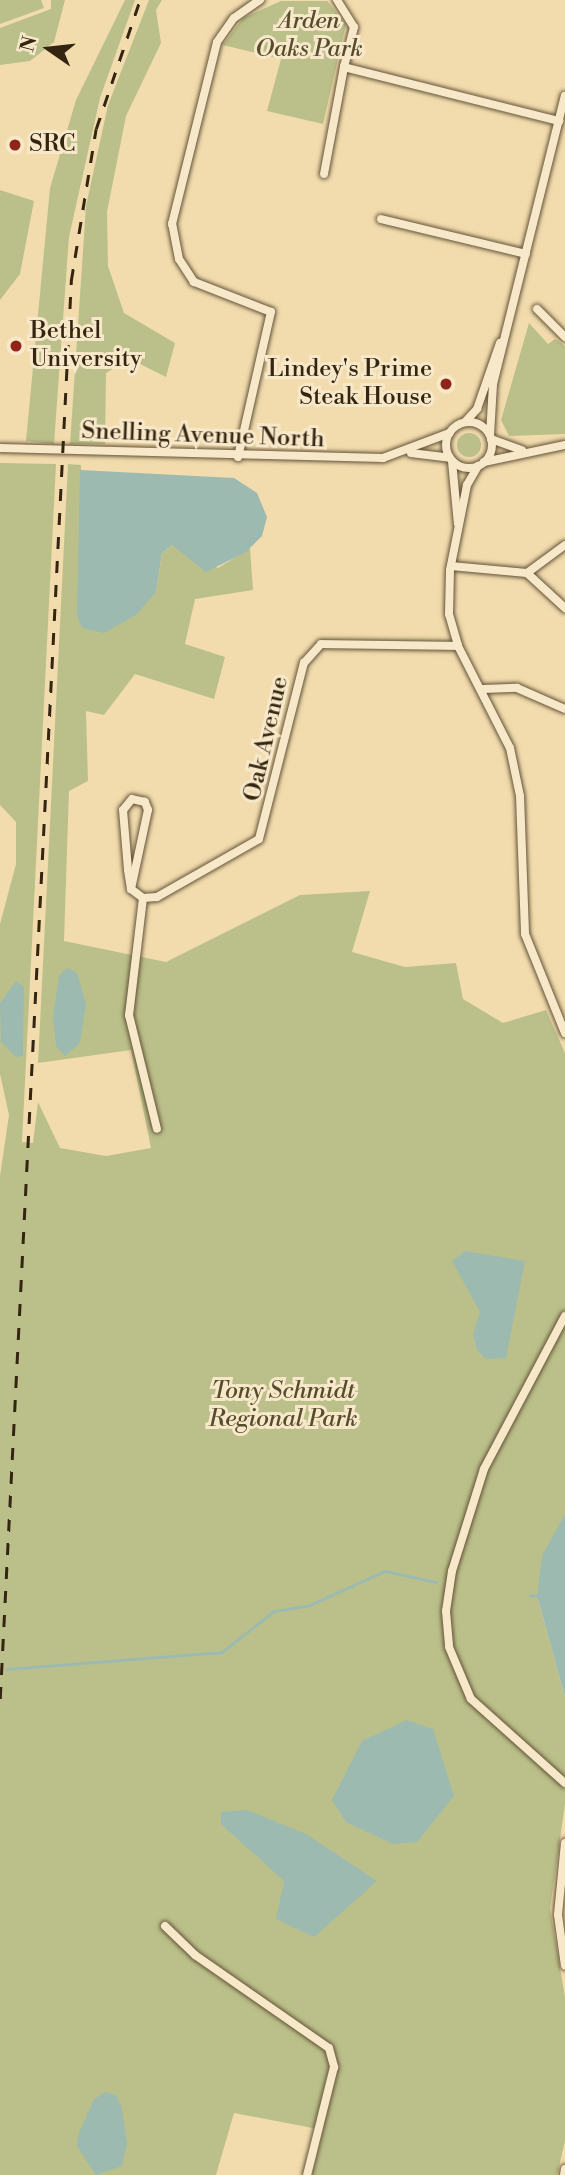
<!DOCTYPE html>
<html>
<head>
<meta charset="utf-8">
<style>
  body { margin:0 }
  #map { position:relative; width:565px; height:2175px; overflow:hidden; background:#f2dcae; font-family:"Libre Bodoni",serif }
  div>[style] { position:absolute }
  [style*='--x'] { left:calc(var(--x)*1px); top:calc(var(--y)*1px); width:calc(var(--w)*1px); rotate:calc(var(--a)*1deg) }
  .green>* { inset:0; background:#bbc08a }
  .round { border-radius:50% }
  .water>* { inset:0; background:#9cbab0 }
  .stream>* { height:2.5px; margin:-1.25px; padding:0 1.25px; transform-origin:1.25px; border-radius:1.25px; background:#9cbab0 }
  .roads { filter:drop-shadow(0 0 2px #645338) drop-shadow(0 0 2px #645338) }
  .minor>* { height:8px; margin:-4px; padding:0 4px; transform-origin:4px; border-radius:4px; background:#f7e8ca }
  .minor>.ring { margin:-4px; padding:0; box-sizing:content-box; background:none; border:8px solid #f7e8ca; border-radius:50% }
  .rail>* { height:2.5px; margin-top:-1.25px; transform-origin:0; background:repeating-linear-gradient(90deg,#342510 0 12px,transparent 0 24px) }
  .dots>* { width:19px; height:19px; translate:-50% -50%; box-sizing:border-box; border:4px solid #f7e8ca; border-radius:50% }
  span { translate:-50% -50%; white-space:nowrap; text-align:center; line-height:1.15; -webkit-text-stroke:6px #f7e8ca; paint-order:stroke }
  .park-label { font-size:24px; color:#564c2e; font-style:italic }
  .poi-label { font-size:24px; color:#342510 }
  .left { translate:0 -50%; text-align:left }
  .right { translate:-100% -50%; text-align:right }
  .street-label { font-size:24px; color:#342510 }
  .north { position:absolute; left:14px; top:14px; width:70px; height:70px; -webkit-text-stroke:5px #f7e8ca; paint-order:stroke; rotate:284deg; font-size:19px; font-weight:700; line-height:28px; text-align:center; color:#342510 }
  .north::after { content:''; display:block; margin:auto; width:24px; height:32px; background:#342510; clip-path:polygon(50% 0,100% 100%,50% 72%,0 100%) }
</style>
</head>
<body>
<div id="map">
  <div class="green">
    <div style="clip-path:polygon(0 0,41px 0,44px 8px,0 24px)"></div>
    <div style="clip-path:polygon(51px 0,65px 0,54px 42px,30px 61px,0 65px,0 28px,51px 9px)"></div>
    <div style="clip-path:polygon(125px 0,135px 0,100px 98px,69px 237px,54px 444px,26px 441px,50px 188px,76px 100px)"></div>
    <div style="clip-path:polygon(149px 0,162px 0,156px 10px,161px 43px,126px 116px,107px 212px,108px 266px,124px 313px,175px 343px,166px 377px,130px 359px,106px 373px,105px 444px,70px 444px,86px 206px,108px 105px)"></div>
    <div style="clip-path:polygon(281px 1px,327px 1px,346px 24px,323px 124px,267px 111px,281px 59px,223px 45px,243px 18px)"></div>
    <div style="clip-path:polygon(0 190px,34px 201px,20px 274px,0 300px)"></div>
    <div style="clip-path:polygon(529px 323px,548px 344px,555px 339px,565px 346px,565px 434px,509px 436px,501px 420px)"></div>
    <div class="round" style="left:457px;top:433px;width:24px;height:24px"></div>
    <div style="clip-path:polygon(0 463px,56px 464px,22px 1142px,33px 1143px,38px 1102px,60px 1148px,106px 1156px,151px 1148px,131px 1050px,38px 1063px,68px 464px,81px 465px,79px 572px,156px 592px,162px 553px,172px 545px,218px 568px,250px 548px,253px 590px,195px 599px,185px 644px,225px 657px,214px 699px,135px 674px,104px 715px,86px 711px,88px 781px,69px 791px,64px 941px,166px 962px,300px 895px,370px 891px,352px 952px,405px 967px,456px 963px,463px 999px,503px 1023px,546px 1010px,565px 1053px,565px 1514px,537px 1596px,565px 1697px,565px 1804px,550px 1909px,565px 1997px,565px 2141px,557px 2175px,312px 2175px,323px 2130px,234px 2113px,216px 2175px,0 2175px,0 1176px,9px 1115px,0 1074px,0 924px,16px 864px,16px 822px,0 805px)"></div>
  </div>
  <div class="water">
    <div style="clip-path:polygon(80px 470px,234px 478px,257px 493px,267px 517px,262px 536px,246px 552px,206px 572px,172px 545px,162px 553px,156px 592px,136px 615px,104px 633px,82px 628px,77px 616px)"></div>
    <div style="clip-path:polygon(67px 968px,77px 973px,86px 1004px,80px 1043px,65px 1056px,56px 1046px,53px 1017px,59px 976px)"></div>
    <div style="clip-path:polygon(16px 981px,24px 987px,23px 1056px,16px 1057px,1px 1042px,0 1003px)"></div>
    <div style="clip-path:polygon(465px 1251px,525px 1261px,506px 1358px,486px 1359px,477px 1350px,473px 1334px,480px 1312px,452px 1261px)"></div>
    <div style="clip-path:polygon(565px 1514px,565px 1697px,537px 1596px,542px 1556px)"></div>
    <div style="clip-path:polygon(407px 1720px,433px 1729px,454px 1796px,417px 1842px,393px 1844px,346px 1822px,332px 1800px,362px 1741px)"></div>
    <div style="clip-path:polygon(247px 1810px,306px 1834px,377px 1881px,314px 1937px,276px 1919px,284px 1881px,221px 1824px,221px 1812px)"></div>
    <div style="clip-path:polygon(105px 2092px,116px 2095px,122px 2108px,127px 2143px,122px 2166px,96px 2175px,77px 2146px,78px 2135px,94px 2099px)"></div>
  </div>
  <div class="stream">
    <div style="--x:530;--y:1595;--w:7;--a:8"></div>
    <div style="--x:7;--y:1669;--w:216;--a:-4.5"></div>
    <div style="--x:222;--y:1652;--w:66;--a:-38.3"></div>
    <div style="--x:274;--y:1611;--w:36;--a:-9"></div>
    <div style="--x:310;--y:1605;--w:82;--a:-24.4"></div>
    <div style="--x:385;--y:1571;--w:52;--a:12.2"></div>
  </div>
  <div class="roads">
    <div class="minor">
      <div style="--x:337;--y:0;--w:32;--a:58"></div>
      <div style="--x:354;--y:27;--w:41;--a:104"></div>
      <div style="--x:344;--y:67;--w:222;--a:14.1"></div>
      <div style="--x:324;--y:174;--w:109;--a:-79.4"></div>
      <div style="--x:381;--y:219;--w:149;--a:13.6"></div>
      <div style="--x:537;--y:309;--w:40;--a:45"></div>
      <div style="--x:465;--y:422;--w:18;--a:-47"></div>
      <div style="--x:477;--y:409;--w:70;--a:-70.8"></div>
      <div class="ring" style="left:446px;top:422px;width:38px;height:38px"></div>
      <div style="--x:490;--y:435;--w:51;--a:-86.6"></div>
      <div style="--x:493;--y:384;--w:297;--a:-76"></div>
      <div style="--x:491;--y:439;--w:33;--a:20"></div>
      <div style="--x:0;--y:448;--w:383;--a:1.5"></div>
      <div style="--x:383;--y:458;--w:71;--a:-20.7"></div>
      <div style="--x:411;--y:453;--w:39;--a:7"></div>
      <div style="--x:238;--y:457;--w:149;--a:-77.2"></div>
      <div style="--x:271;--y:312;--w:83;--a:-158.7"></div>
      <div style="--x:194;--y:282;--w:27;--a:-123"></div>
      <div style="--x:179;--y:259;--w:36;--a:-101"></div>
      <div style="--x:172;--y:224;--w:187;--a:-76.1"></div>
      <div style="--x:217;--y:42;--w:29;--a:-55"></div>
      <div style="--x:234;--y:18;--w:32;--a:-35"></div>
      <div style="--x:452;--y:461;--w:63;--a:84.6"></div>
      <div style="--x:484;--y:462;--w:83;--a:-11.9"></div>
      <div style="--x:478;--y:466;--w:22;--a:120"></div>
      <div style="--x:467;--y:485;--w:87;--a:101.3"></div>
      <div style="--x:450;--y:570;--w:44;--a:91.3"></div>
      <div style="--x:449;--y:614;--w:33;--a:74"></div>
      <div style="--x:458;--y:646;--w:114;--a:63"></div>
      <div style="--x:510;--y:748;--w:49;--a:78.2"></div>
      <div style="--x:520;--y:796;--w:138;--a:87.9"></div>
      <div style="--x:525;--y:934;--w:107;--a:68"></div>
      <div style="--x:451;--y:566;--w:76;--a:5.3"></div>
      <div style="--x:527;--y:573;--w:47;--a:-36.4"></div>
      <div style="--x:527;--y:573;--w:52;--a:42.6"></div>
      <div style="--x:483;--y:689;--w:34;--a:-2"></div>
      <div style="--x:517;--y:688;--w:52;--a:23.6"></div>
      <div style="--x:131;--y:889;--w:81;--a:-77.9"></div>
      <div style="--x:148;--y:810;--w:9;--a:-111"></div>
      <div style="--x:145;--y:802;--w:13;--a:-167"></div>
      <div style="--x:132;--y:799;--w:14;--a:129"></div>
      <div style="--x:123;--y:810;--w:60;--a:85.2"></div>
      <div style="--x:128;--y:870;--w:19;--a:81"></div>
      <div style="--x:131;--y:889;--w:15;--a:37"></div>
      <div style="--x:143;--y:898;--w:14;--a:-4"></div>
      <div style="--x:157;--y:897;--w:117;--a:-29.6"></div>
      <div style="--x:259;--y:839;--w:182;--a:-75.7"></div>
      <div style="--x:304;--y:663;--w:25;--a:-48"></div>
      <div style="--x:321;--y:644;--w:137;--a:0.8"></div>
      <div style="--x:143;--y:898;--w:118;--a:96.8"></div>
      <div style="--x:129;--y:1015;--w:117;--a:76.2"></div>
      <div style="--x:565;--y:1316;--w:173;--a:117.9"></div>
      <div style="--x:484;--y:1469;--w:107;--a:107.4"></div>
      <div style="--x:452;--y:1571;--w:40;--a:98.5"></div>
      <div style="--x:446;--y:1611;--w:36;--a:85"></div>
      <div style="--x:449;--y:1647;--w:56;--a:67.1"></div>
      <div style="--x:471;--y:1699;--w:126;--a:41.8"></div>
      <div style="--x:565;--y:1843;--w:72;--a:95.6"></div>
      <div style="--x:558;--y:1915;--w:51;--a:82.2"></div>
      <div style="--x:165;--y:1926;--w:42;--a:44"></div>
      <div style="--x:195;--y:1955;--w:163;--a:34.8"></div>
      <div style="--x:329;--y:2048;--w:20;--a:75"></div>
      <div style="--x:334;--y:2067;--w:111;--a:104"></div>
      <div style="--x:564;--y:2175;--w:6;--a:-81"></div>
    </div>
  </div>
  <div class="rail">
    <div style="--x:0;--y:1699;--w:1420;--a:-87.13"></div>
    <div style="--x:71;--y:281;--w:154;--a:-80.7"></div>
    <div style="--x:96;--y:129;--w:136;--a:-71.2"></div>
  </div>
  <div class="dots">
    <div style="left:15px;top:145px;background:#8f2418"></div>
    <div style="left:16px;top:346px;background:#8f2418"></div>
    <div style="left:446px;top:384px;background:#8f2418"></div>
  </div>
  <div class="park-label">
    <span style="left:309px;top:36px">Arden<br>Oaks Park</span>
    <span style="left:283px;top:1406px">Tony Schmidt<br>Regional Park</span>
  </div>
  <div class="poi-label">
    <span class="left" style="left:29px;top:145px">SRC</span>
    <span class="left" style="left:30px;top:346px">Bethel<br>University</span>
    <span class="right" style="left:432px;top:384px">Lindey's Prime<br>Steak House</span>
  </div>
  <div class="street-label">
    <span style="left:203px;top:436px;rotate:2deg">Snelling Avenue North</span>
    <span style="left:267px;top:739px;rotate:-77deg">Oak Avenue</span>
  </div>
  <div class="north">N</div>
</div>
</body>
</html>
